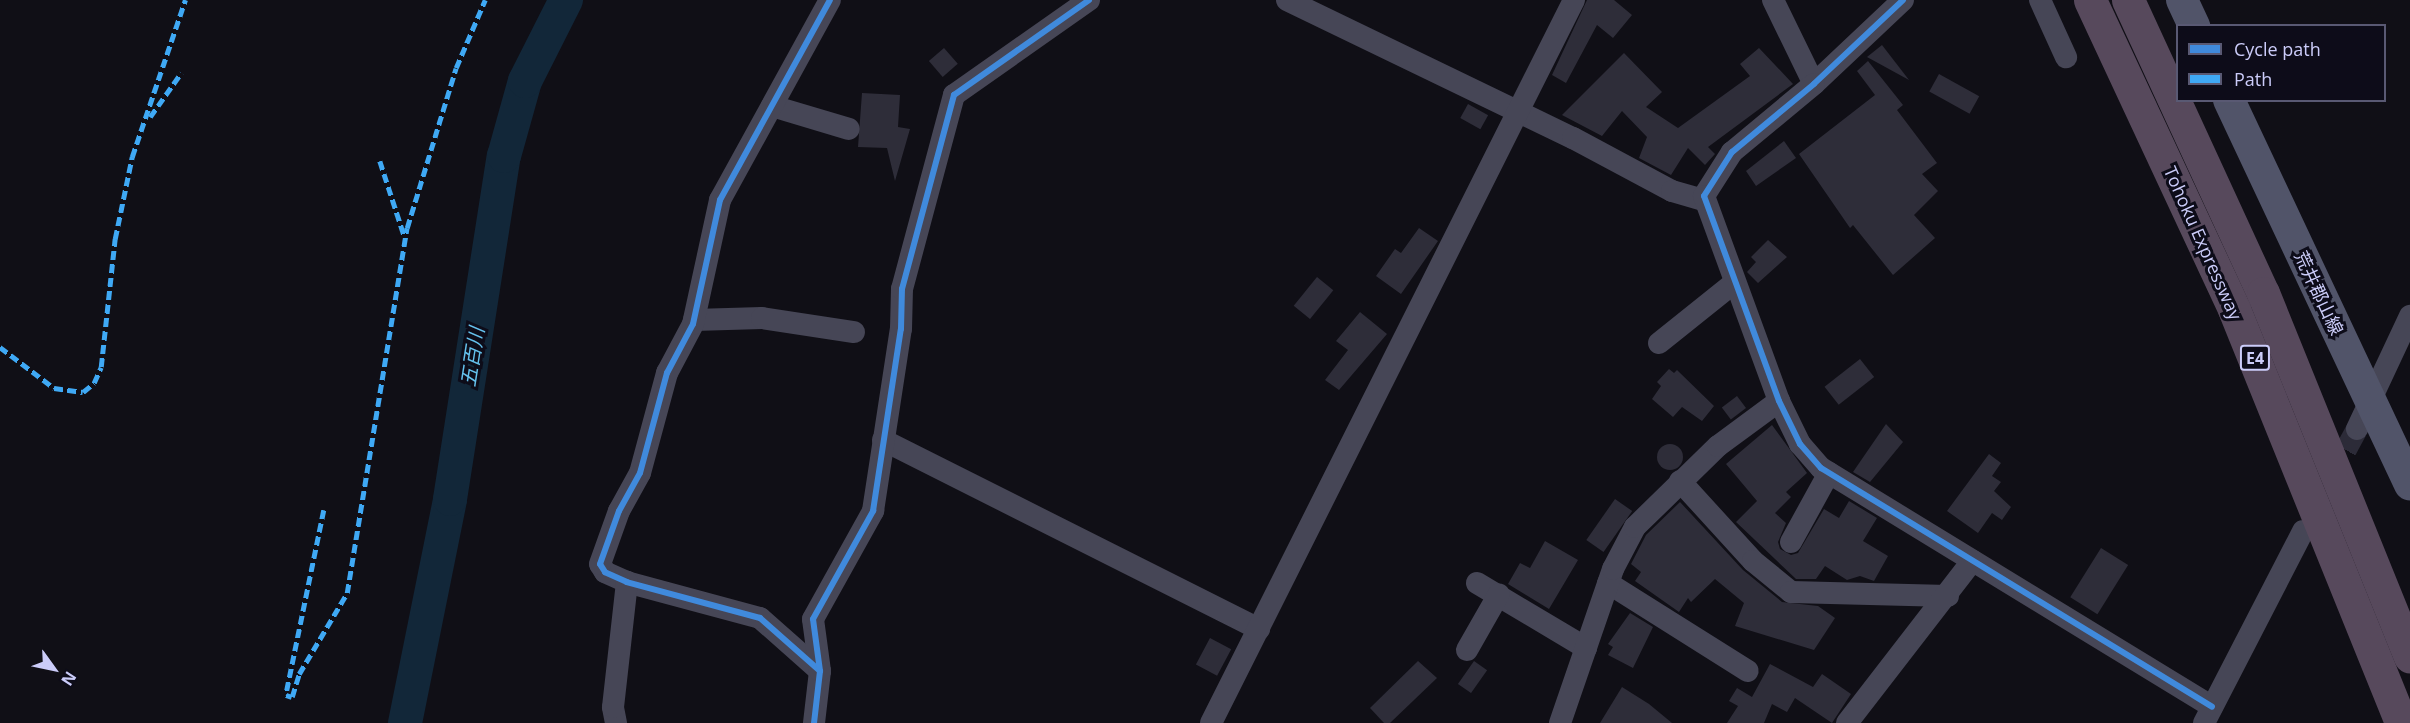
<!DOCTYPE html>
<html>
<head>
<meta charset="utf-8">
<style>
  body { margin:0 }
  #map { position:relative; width:2410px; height:723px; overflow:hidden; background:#100f16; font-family:"Open Sans","Noto Sans JP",sans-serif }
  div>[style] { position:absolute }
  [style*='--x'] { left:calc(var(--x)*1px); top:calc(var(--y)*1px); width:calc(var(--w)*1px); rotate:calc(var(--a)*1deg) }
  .river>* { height:34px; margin:-17px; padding:0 17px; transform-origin:17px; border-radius:17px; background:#122739 }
  .building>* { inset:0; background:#2e2d39; transform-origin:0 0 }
  .round { border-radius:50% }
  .street-tunnel>* { height:22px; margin-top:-11px; transform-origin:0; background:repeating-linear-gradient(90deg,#2c2b38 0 22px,transparent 0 33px) }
  .street>* { height:22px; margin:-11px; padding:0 11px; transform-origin:11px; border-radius:11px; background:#464656 }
  .secondary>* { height:32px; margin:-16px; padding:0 16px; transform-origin:16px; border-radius:16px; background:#515469 }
  .highway>* { height:33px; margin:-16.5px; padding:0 16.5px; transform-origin:16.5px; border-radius:16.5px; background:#57495c }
  .quiet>* { height:4.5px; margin-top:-2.25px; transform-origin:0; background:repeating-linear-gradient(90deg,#3fa9f5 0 9px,transparent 0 13.5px) }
  .cycleway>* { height:6px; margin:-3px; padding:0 3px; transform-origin:3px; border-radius:3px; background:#408adc }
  span { translate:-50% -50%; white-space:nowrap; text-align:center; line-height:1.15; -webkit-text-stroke:6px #0d0c19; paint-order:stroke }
  .shield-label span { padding:2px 4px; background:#0d0c19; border:2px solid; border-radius:4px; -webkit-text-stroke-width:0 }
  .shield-label { font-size:16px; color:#cbccf9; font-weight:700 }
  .street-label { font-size:18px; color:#cbccf9 }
  .water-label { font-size:20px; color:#65c1ed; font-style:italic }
  .legend { position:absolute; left:2176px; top:24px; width:210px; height:78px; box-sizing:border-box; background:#0d0c19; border:2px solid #595973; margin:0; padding:8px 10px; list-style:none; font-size:18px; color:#cbccf9 }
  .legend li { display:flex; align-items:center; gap:12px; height:30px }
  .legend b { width:30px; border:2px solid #595973 }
  .north { position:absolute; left:24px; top:639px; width:60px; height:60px; -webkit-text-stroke:4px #0d0c19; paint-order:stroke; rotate:123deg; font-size:16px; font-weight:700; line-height:24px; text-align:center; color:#cbccf9 }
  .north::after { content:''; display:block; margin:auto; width:21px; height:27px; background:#cbccf9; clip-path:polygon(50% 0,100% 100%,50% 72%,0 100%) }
</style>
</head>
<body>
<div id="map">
  <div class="river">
    <div style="--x:405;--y:723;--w:228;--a:-78.6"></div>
    <div style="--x:450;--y:499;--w:347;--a:-81.1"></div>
    <div style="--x:504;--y:156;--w:78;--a:-74.4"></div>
    <div style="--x:525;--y:81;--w:91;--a:-63.2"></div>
  </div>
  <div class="building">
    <div style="clip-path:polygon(1587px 0,1614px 0,1632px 15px,1613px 38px,1597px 25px,1566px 83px,1552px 75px)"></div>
    <div style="clip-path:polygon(1882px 45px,1909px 80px,1867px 57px)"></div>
    <div style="left:944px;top:48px;width:21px;height:20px;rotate:49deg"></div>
    <div style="clip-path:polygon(1759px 48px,1793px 84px,1708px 147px,1715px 154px,1705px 165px,1688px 148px,1671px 175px,1639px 158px,1647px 137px,1622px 111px,1602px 136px,1562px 115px,1624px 53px,1662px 92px,1646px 107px,1678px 128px,1750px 76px,1740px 64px)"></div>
    <div style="clip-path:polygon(1868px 61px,1903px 105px,1897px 110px,1937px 163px,1922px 174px,1938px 191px,1914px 215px,1935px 238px,1893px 275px,1853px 225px,1850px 228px,1799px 154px,1875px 95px,1857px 71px)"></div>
    <div style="left:1939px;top:74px;width:46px;height:20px;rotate:29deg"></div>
    <div style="clip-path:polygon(862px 93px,900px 95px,898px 127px,910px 129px,895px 181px,887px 148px,858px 147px)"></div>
    <div style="left:1468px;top:104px;width:23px;height:16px;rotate:29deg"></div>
    <div style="clip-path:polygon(1784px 141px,1796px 158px,1756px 186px,1746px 171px)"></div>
    <div style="clip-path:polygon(1419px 228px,1438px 241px,1401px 294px,1376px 276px,1395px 249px,1401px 253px)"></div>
    <div style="clip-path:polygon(1768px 240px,1787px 257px,1758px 283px,1747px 272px,1756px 262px,1751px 257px)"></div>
    <div style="left:1317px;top:277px;width:21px;height:37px;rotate:39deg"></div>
    <div style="clip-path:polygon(1360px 312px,1387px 334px,1339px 390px,1325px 380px,1348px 350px,1336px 341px)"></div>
    <div style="left:1860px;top:359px;width:23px;height:45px;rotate:52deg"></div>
    <div style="clip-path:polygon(1669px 369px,1674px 373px,1677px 370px,1714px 406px,1702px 421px,1682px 407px,1673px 417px,1652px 399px,1661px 386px,1657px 382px)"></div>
    <div style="left:1737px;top:396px;width:15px;height:19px;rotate:53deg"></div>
    <div style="clip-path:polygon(1886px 424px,1903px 442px,1870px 482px,1853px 472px)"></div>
    <div style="clip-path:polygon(1772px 425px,1807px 473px,1786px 492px,1791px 497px,1775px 513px,1786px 523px,1778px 542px,1780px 549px,1791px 555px,1798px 553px,1824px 509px,1839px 518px,1849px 501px,1877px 518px,1863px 541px,1888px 556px,1874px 581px,1860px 576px,1847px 580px,1825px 566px,1816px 579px,1796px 579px,1736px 522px,1757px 501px,1726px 464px)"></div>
    <div class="round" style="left:1657px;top:444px;width:26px;height:26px"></div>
    <div style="clip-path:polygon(1989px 454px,2001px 463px,1992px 476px,2001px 482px,1994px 491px,2011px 507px,2002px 520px,1992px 513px,1978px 533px,1947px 511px)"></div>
    <div style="left:1615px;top:499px;width:21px;height:50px;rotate:35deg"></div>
    <div style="clip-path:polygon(1680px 502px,1743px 570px,1782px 602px,1818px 606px,1835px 618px,1814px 650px,1735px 626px,1744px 603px,1715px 579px,1691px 602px,1688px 598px,1679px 612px,1635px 581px,1641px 572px,1631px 564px,1646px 535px)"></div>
    <div style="clip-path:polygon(1545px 541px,1578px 560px,1549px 609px,1508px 584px,1520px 563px,1530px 568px)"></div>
    <div style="left:2101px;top:548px;width:32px;height:58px;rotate:32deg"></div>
    <div style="clip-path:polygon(1630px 613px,1653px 627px,1633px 668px,1608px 655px,1613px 647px,1608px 644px)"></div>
    <div style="left:1210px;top:638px;width:24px;height:30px;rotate:28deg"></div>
    <div style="clip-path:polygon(1418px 661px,1437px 678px,1390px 723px,1384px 723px,1370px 708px)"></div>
    <div style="left:1474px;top:661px;width:16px;height:28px;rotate:35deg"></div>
    <div style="clip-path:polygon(1770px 664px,1813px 687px,1822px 674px,1851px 694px,1832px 723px,1795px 698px,1787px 712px,1772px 704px,1764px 723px,1727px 723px,1738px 706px,1729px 701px,1737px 688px,1752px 697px)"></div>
    <div style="clip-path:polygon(1622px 687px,1649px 704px,1672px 723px,1600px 723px)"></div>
  </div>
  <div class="street-tunnel">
    <div style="--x:2330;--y:479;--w:57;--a:-61.6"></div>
  </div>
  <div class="street">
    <div style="--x:1287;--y:0;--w:318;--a:25.8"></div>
    <div style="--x:1573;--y:138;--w:112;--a:28.2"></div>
    <div style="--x:1672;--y:191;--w:33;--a:16"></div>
    <div style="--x:1773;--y:0;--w:93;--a:64"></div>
    <div style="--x:1903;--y:0;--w:122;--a:136.7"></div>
    <div style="--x:1814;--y:84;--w:107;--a:140.3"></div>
    <div style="--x:1732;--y:152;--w:52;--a:122.5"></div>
    <div style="--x:1704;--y:196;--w:218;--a:69.9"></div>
    <div style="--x:1779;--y:401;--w:48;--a:64"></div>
    <div style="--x:1800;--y:444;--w:32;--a:49"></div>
    <div style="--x:1821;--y:468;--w:458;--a:31.4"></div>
    <div style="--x:2040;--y:0;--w:63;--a:65.5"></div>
    <div style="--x:772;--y:106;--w:80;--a:16.6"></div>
    <div style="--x:694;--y:320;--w:68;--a:-1.7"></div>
    <div style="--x:762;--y:318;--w:93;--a:8.7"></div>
    <div style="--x:1659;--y:343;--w:96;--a:-38.7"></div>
    <div style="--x:2357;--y:429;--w:125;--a:-64.9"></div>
    <div style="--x:883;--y:440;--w:421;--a:26.7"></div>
    <div style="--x:1680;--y:481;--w:108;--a:47.6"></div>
    <div style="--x:1753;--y:561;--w:49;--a:39.2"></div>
    <div style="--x:1791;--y:592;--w:157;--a:1.5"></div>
    <div style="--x:1791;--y:542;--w:79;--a:-61.2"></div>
    <div style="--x:1477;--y:583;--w:127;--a:30.8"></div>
    <div style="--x:1608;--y:583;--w:165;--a:32.2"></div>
    <div style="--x:1467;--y:650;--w:64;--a:-60.3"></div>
    <div style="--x:820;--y:671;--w:80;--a:-138.5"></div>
    <div style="--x:760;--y:618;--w:138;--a:-164.9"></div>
    <div style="--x:627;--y:582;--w:24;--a:-156"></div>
    <div style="--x:605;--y:572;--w:9;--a:-122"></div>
    <div style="--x:600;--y:564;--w:56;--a:-70.3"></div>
    <div style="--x:619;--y:511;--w:43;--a:-61.1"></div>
    <div style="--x:640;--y:473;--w:104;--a:-74.9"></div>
    <div style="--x:667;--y:373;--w:55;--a:-62"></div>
    <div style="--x:693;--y:324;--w:127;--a:-77.7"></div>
    <div style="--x:720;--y:200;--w:228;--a:-61.2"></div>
    <div style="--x:616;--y:723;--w:16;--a:-101"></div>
    <div style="--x:613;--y:707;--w:126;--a:-83.6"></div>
    <div style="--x:814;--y:723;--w:52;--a:-83.4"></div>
    <div style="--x:820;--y:671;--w:52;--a:-97.7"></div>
    <div style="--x:813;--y:619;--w:124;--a:-60.9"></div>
    <div style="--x:873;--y:511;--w:184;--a:-81.3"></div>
    <div style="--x:901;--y:329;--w:40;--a:-88.6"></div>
    <div style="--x:902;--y:289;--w:201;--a:-75"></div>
    <div style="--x:954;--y:95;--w:165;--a:-35.1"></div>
    <div style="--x:1211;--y:723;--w:809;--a:-63.34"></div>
    <div style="--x:1560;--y:723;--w:163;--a:-71"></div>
    <div style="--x:1613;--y:569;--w:47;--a:-62.4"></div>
    <div style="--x:1635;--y:527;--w:116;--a:-44.3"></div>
    <div style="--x:1718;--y:446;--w:76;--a:-36.4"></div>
    <div style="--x:1847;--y:723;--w:205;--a:-52.3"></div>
    <div style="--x:2204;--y:723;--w:216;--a:-62.7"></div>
  </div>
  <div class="secondary">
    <div style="--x:2182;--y:0;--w:29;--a:65"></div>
    <div style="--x:2229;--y:100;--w:425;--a:64.8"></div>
  </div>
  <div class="highway">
    <div style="--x:2090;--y:0;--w:341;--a:65"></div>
    <div style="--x:2234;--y:309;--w:446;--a:68"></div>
    <div style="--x:2128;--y:0;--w:323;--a:65.3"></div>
    <div style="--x:2263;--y:293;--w:392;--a:68"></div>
  </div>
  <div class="quiet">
    <div style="--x:150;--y:117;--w:54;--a:-54.8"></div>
    <div style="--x:380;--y:161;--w:78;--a:72"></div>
    <div style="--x:0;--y:347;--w:68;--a:37.2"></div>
    <div style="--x:54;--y:388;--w:29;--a:8"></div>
    <div style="--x:83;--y:392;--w:14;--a:-39"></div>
    <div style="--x:94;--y:383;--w:17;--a:-66"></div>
    <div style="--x:101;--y:367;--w:129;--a:-83.8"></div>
    <div style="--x:115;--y:239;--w:84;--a:-78.3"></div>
    <div style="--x:132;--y:157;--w:166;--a:-71.3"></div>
    <div style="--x:324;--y:510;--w:189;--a:101.6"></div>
    <div style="--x:286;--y:695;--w:6;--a:18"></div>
    <div style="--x:292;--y:697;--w:24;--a:-73"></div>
    <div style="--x:299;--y:674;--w:94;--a:-59.3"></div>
    <div style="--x:347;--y:593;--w:370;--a:-80.7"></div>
    <div style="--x:407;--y:228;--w:167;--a:-73"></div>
    <div style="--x:456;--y:68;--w:74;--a:-66.9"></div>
  </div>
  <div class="cycleway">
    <div style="--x:1903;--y:0;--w:122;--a:136.7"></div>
    <div style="--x:1814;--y:84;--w:107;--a:140.3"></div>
    <div style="--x:1732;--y:152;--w:52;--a:122.5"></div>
    <div style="--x:1704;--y:196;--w:218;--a:69.9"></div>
    <div style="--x:1779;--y:401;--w:48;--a:64"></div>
    <div style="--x:1800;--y:444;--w:32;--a:49"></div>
    <div style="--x:1821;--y:468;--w:458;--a:31.4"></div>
    <div style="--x:820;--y:671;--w:80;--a:-138.5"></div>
    <div style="--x:760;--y:618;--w:138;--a:-164.9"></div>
    <div style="--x:627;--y:582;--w:24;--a:-156"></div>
    <div style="--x:605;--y:572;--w:9;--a:-122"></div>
    <div style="--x:600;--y:564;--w:56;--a:-70.3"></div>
    <div style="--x:619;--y:511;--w:43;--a:-61.1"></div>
    <div style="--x:640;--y:473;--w:104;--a:-74.9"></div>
    <div style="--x:667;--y:373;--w:55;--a:-62"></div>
    <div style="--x:693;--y:324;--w:127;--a:-77.7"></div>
    <div style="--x:720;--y:200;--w:228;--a:-61.2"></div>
    <div style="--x:814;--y:723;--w:52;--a:-83.4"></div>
    <div style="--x:820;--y:671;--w:52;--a:-97.7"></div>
    <div style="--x:813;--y:619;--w:124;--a:-60.9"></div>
    <div style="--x:873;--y:511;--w:184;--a:-81.3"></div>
    <div style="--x:901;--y:329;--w:40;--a:-88.6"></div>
    <div style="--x:902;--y:289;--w:201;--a:-75"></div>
    <div style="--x:954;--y:95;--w:165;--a:-35.1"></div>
  </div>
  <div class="shield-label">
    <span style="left:2255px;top:358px">E4</span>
  </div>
  <div class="street-label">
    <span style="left:2203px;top:243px;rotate:66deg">Tohoku Expressway</span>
    <span style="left:2319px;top:293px;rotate:65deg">荒井郡山線</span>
  </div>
  <div class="water-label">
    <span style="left:472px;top:357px;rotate:-81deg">五百川</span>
  </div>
  <ul class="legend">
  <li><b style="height:8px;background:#408adc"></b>Cycle path</li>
  <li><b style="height:8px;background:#3fa9f5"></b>Path</li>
  </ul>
  <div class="north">N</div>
</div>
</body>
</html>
